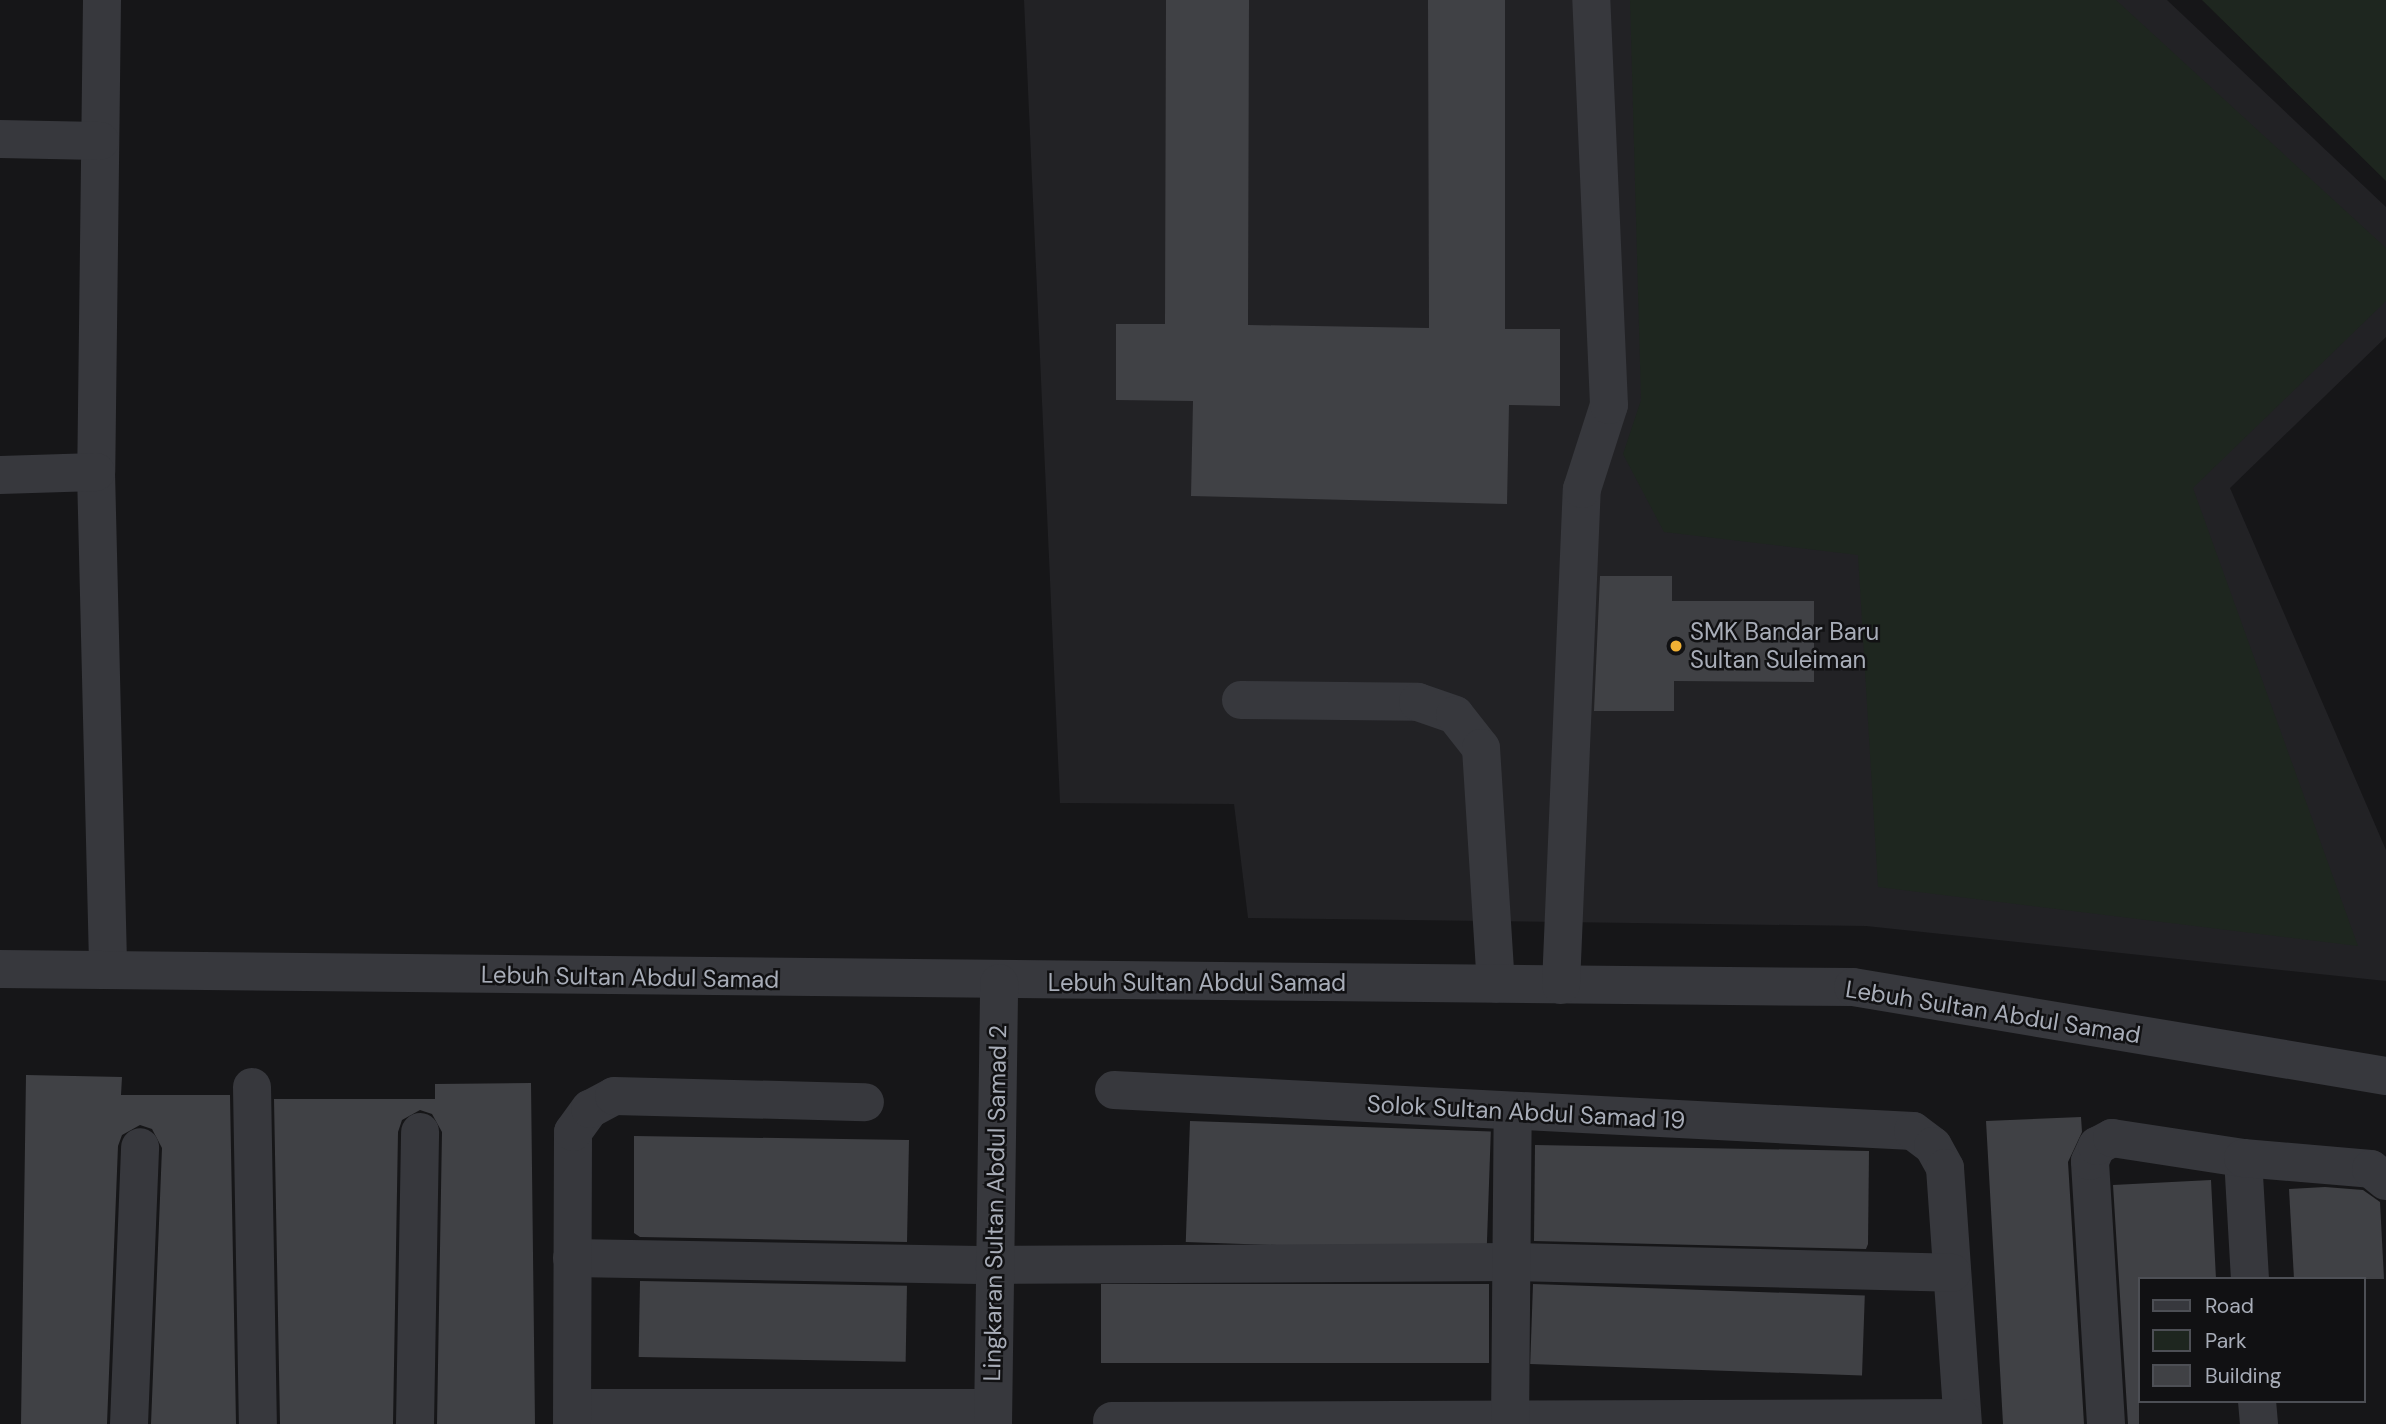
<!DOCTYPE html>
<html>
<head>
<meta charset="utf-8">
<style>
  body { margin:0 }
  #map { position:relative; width:2386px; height:1424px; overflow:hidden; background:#161618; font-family:"DM Sans",sans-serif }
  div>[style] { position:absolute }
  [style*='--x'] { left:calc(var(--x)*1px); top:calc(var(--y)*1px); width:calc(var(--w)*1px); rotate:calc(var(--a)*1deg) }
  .built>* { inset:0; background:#222225 }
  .green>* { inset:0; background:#1e261f }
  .building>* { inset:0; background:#404145; transform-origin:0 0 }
  .minor>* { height:38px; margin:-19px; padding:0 19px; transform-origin:19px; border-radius:19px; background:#37383d }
  .dots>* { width:19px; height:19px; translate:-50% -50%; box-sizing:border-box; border:4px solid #111113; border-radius:50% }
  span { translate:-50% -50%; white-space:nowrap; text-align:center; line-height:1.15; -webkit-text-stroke:5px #111113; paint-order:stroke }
  .poi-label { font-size:24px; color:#a8adb8 }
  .left { translate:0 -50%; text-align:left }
  .street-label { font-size:24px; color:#a8adb8 }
  .legend { position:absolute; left:2138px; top:1277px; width:228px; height:126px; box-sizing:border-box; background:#111113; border:2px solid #4d4f55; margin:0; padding:9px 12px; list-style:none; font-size:21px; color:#a8adb8 }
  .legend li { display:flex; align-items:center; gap:14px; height:35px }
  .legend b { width:35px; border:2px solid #4d4f55 }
</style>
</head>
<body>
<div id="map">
  <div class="built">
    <div style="clip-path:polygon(1024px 0,2167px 0,2386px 207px,2386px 337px,2230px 488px,2386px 850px,2386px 981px,1866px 926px,1248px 918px,1234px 804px,1060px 803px)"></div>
  </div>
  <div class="green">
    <div style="clip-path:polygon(1630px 0,2116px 0,2386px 248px,2386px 301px,2193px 488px,2358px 946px,1878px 887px,1858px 555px,1664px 532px,1623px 454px,1641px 400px)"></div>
    <div style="clip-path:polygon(2202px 0,2386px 0,2386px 181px)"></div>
  </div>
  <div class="building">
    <div style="clip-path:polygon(1166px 0,1249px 0,1248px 325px,1429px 328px,1428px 0,1505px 0,1505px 329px,1560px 329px,1560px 406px,1509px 405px,1507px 504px,1191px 496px,1193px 401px,1116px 400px,1116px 324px,1165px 324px)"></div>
    <div style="clip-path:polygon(1600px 576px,1672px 576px,1672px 601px,1814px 601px,1814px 682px,1674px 681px,1674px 711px,1594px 711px)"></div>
    <div style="clip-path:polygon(26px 1075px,122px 1077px,121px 1095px,230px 1095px,236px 1424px,151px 1424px,162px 1148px,152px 1129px,140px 1125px,122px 1135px,118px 1146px,107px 1424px,21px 1424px)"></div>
    <div style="clip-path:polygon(531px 1083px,535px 1424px,437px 1424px,442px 1132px,432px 1114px,420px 1110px,402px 1120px,398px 1132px,393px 1424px,280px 1424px,274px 1099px,435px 1099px,435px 1084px)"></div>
    <div style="clip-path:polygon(2081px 1117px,2082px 1132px,2068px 1162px,2084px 1424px,2003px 1424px,1986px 1121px)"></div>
    <div style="left:1190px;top:1121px;width:301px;height:121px;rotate:2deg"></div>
    <div style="clip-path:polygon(634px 1136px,909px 1140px,907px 1242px,640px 1237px,634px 1233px)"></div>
    <div style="clip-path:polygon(1535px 1145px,1869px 1151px,1868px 1244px,1866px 1249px,1534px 1241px)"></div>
    <div style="clip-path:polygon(2211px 1180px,2216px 1279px,2139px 1279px,2139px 1424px,2128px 1424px,2113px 1185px)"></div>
    <div style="clip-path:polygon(2325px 1187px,2363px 1190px,2380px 1202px,2384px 1279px,2294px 1279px,2289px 1189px)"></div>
    <div style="left:640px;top:1281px;width:267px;height:76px;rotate:1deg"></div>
    <div style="left:1489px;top:1284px;width:79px;height:388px;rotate:90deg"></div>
    <div style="left:1533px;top:1284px;width:332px;height:80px;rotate:2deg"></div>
  </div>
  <div class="minor">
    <div style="--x:102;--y:0;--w:472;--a:90.7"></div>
    <div style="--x:96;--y:472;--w:497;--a:88.6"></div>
    <div style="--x:0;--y:139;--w:100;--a:1.1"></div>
    <div style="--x:0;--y:475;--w:96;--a:-1.8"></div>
    <div style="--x:1241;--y:700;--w:177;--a:0.6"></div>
    <div style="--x:1418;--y:702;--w:39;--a:19"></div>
    <div style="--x:1455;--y:715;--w:42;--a:51.8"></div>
    <div style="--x:1481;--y:748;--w:236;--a:86.4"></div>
    <div style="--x:0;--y:969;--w:1853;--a:0.56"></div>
    <div style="--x:1853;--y:987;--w:540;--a:9.48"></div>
    <div style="--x:1561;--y:985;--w:496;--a:-87.6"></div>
    <div style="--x:1582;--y:489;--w:88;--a:-72.2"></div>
    <div style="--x:1609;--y:405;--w:405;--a:-92.5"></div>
    <div style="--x:252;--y:1087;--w:337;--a:89"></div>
    <div style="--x:1114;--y:1090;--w:800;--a:2.94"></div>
    <div style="--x:1913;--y:1131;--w:25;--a:37"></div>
    <div style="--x:1933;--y:1146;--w:25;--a:61"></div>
    <div style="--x:1945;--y:1168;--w:257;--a:86"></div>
    <div style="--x:2243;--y:1158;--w:121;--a:86.7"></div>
    <div style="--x:572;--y:1258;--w:422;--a:1"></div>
    <div style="--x:994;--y:1265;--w:517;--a:-0.33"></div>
    <div style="--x:1511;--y:1262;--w:441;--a:1.4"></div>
    <div style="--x:2257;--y:1401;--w:23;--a:85"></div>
    <div style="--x:573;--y:1408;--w:419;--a:0"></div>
    <div style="--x:1112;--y:1421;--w:850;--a:-0.2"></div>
    <div style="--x:129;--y:1424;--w:277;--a:-87.7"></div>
    <div style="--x:415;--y:1424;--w:292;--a:-89"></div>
    <div style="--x:572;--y:1424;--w:292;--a:-89.8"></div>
    <div style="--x:573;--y:1132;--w:29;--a:-54"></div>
    <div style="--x:590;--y:1109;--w:27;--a:-28"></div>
    <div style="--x:614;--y:1096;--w:251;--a:1.4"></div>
    <div style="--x:993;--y:1424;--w:441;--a:-89.2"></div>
    <div style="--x:1510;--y:1424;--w:313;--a:-89.5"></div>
    <div style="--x:2106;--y:1424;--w:263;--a:-93.5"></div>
    <div style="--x:2090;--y:1161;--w:17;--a:-65"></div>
    <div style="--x:2097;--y:1146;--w:17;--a:-28"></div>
    <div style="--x:2112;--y:1138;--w:133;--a:8.7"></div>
    <div style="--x:2243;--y:1158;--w:128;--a:4.9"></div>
    <div style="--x:2371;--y:1169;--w:19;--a:39"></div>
  </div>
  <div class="dots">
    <div style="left:1676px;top:646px;background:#f2b134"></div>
  </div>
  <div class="poi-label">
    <span class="left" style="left:1690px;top:646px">SMK Bandar Baru<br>Sultan Suleiman</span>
  </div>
  <div class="street-label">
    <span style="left:630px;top:977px;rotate:1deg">Lebuh Sultan Abdul Samad</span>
    <span style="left:1197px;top:983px">Lebuh Sultan Abdul Samad</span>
    <span style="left:1993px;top:1012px;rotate:9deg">Lebuh Sultan Abdul Samad</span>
    <span style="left:1526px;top:1112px;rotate:3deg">Solok Sultan Abdul Samad 19</span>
    <span style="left:995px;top:1203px;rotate:-89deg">Lingkaran Sultan Abdul Samad 2</span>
  </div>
  <ul class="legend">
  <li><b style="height:9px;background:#37383d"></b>Road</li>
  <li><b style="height:19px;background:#1e261f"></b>Park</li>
  <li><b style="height:19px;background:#404145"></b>Building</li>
  </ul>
</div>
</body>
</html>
